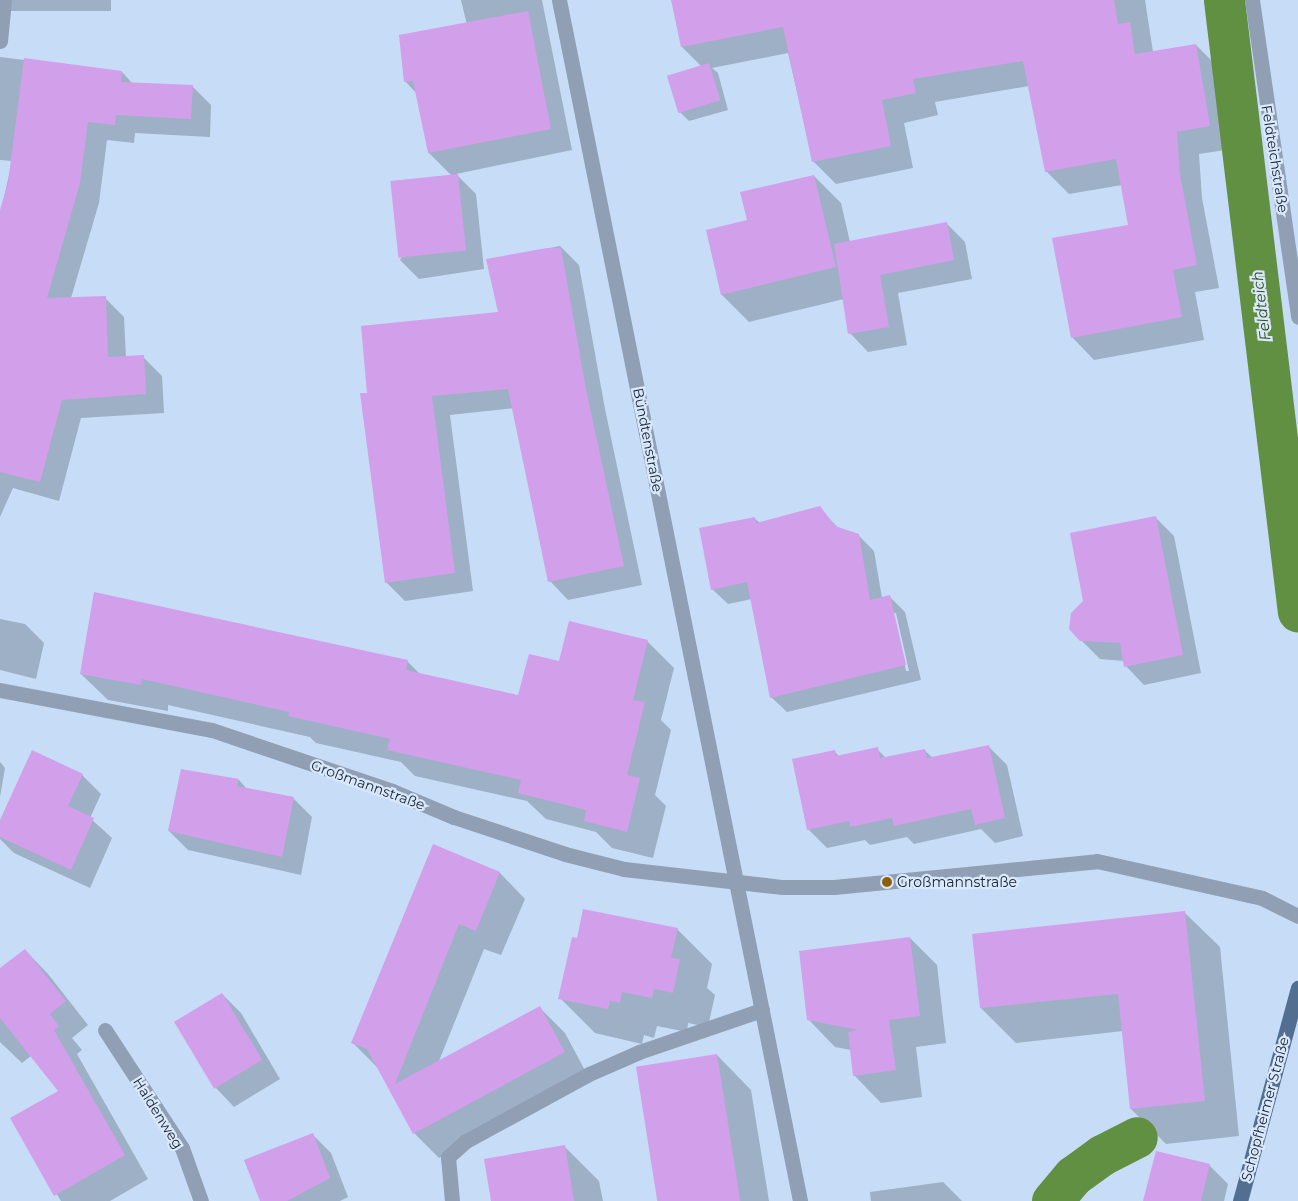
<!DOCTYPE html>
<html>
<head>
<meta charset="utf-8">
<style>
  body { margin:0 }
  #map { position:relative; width:1298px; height:1201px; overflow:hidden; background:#c6dcf7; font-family:Montserrat,sans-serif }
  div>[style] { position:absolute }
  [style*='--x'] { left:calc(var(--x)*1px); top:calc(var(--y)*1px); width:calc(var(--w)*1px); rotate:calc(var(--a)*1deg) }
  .shadow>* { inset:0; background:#0003; transform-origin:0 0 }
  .canal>* { height:41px; margin:-20.5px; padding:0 20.5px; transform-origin:20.5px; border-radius:20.5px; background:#629043 }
  .building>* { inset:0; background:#d29feb; transform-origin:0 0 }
  .minor>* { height:15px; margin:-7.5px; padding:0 7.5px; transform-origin:7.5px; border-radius:7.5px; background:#909fb3 }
  .major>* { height:15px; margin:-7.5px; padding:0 7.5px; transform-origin:7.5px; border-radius:7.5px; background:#526e90 }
  .dots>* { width:14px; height:14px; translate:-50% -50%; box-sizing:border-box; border:2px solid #dae8fb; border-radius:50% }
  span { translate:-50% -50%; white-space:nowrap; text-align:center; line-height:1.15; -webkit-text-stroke:4.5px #dae8fb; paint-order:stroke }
  .street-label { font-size:14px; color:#162334 }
  .poi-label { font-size:14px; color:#162334 }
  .left { translate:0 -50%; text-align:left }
  .water-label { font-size:15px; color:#2f4e18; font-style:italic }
</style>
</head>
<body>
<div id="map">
  <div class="shadow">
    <div style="left:0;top:0;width:111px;height:11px"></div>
    <div style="clip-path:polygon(461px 0,542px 0,572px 150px,456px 174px,476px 194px,484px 269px,419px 279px,400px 260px,452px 176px,429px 153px,417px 94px,405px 81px,467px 25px)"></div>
    <div style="clip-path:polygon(672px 0,1145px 0,1153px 52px,1196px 45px,1219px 68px,1232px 149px,1199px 154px,1202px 198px,1219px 288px,1195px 292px,1204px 340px,1094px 360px,1072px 337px,1129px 226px,1122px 185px,1069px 194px,1046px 171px,1029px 86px,935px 102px,938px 115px,904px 123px,913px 168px,836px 184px,813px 161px,788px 53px,712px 68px,718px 73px,728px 110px,689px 121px,680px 112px,701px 66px,682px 47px)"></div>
    <div style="clip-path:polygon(0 57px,122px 72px,133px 84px,192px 86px,211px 105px,210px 137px,135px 133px,134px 143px,107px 140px,99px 203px,71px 298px,105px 298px,124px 317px,126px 358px,143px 357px,162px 376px,164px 413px,81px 418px,59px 501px,13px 488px,0 517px,0 216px,12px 161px,0 160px)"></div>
    <div style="clip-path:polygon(814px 176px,841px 203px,850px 242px,946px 223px,965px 242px,972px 279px,898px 293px,907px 345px,868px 352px,850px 333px,844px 299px,749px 322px,722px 295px,748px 221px)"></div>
    <div style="clip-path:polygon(560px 246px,579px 265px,605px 409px,642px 585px,568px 600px,550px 581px,514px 408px,450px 415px,473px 591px,405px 601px,386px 582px,369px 394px,499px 313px,488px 260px)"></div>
    <div style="clip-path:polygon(evenodd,819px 507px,839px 529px,858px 535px,874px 551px,882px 598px,890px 597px,905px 612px,921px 680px,787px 712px,771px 697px,752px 599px,728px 604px,712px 589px,754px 518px,760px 523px,819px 507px,893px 613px,896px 613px,909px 671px,906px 671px,893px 613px)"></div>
    <div style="clip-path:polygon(1155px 517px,1174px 536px,1201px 673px,1144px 685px,1126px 666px,1124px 661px,1100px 659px,1081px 640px,1085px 602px)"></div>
    <div style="clip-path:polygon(0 619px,25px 624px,44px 643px,36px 679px,0 670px)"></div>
    <div style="clip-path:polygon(647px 641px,674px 668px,661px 720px,671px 730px,655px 795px,666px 806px,653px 858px,612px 848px,596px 832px,546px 819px,527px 801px,415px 776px,401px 762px,316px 743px,310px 737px,168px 705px,168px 711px,108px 700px,81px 674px,407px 661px,420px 674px,519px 696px,559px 663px)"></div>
    <div style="clip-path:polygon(989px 747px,1007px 765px,1023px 836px,995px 843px,981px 829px,914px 844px,907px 837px,870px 845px,865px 840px,827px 848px,808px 829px,834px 751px,840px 757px,877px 749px,886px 758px,924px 750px,933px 758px)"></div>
    <div style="clip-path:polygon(0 762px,5px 768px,0 797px)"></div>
    <div style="clip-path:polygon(82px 775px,101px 794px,90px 818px,112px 838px,90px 888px,14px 853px,0 839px,0 823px)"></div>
    <div style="clip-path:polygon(239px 780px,247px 789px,293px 798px,312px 817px,301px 875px,188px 850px,169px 831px)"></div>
    <div style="clip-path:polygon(434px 845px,500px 873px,525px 899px,501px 955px,484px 949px,439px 1061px,539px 1007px,565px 1033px,589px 1078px,439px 1158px,414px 1133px,378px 1068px,353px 1043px)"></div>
    <div style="clip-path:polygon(1185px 913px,1220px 947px,1239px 1136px,1166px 1144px,1131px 1109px,1123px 1031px,1016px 1043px,981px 1008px)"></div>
    <div style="clip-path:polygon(677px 929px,712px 964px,707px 988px,715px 995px,708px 1027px,688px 1023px,687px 1032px,657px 1026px,654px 1038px,644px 1035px,642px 1044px,595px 1033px,560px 998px)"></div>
    <div style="clip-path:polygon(910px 938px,937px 965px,946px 1043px,916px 1047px,922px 1097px,881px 1103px,854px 1075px,851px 1050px,835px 1047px,808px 1019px)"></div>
    <div style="clip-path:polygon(25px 950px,48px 974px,88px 1025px,72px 1038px,82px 1050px,77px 1054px,148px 1179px,110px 1201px,61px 1201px,12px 1119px,60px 1091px,31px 1056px,22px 1063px,0 1042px,0 970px)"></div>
    <div style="clip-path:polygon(222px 994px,241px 1013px,280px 1079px,234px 1107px,216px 1088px)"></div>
    <div style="clip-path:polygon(717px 1055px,751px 1090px,769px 1201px,659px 1201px)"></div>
    <div style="clip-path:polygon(313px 1135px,331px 1153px,348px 1197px,340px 1201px,262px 1201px)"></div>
    <div style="clip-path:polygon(564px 1146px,599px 1181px,603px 1201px,492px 1201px)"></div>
    <div style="clip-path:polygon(1209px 1165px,1228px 1184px,1224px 1201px,1144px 1201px)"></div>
    <div style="clip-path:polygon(943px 1182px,962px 1201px,871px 1201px,870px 1192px)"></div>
  </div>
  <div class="canal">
    <div style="--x:1224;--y:0;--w:616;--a:83.11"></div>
    <div style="--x:1052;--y:1201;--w:33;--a:-50"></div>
    <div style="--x:1073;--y:1176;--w:36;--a:-36"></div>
    <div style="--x:1102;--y:1155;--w:39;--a:-27"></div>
  </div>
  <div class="building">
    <div style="clip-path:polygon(671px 0,1114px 0,1118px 24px,1130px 22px,1135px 54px,1196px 44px,1210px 126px,1177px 132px,1180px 174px,1197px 265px,1173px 270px,1182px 317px,1071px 338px,1052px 238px,1128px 225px,1116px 159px,1045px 172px,1023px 61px,913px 79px,916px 93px,882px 100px,891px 146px,812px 162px,783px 27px,681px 47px)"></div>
    <div style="clip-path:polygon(528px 11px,551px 129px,428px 153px,413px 81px,404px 82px,399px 35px)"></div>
    <div style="clip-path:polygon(24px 58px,122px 71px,121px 82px,193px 85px,191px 119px,116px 115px,115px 125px,88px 122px,80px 183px,47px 298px,106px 296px,108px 357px,144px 355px,146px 394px,62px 400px,40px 482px,0 472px,0 210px,8px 183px)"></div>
    <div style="left:709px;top:63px;width:39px;height:44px;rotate:73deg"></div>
    <div style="left:458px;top:174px;width:77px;height:68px;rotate:84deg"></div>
    <div style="clip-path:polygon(814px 175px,836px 267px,721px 295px,706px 230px,747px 220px,740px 192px)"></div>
    <div style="clip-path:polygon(947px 222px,954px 260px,880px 275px,889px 327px,848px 334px,834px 244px)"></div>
    <div style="clip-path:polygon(547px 248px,561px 248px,586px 389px,624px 566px,548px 582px,508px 389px,432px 396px,455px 573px,385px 583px,360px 393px,367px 393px,361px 326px,498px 312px,486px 259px)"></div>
    <div style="clip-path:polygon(820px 506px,835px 526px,859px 534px,870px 600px,890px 595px,906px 665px,770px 698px,747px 582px,711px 590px,699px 528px,755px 517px,756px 523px)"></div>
    <div style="clip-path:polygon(1156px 516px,1183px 655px,1124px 667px,1120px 643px,1080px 641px,1069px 629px,1071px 613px,1083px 601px,1070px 533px)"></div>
    <div style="clip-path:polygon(94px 592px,408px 660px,406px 670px,518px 695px,529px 654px,559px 661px,569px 621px,648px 640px,633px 700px,645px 702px,627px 775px,640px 778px,627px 832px,584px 821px,586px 810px,518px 793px,521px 780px,387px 750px,390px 739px,288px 716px,289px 712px,142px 679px,141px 685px,80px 674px)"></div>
    <div style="clip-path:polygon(989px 745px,1005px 818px,975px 825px,971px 809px,894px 826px,892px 818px,850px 827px,849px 821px,807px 830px,792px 759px,835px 750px,836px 756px,878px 747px,880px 758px,925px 749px,927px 758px)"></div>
    <div style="clip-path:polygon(32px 750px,83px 774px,68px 806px,94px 818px,71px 870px,0 837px,0 820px)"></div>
    <div style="clip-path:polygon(181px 769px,239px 779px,237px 786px,294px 797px,282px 857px,168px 831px)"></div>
    <div style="clip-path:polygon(433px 844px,500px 872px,476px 931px,459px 924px,395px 1084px,540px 1006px,565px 1052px,413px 1134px,367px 1049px,351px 1043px)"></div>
    <div style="clip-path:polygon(583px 909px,678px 928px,671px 958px,680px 959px,673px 993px,654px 989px,652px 998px,622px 992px,620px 1003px,610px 1001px,608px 1009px,558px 999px,572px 937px,577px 938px)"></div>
    <div style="clip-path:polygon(1185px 911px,1205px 1101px,1130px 1109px,1118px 994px,980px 1008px,972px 934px)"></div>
    <div style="clip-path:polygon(910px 937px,920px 1016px,889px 1020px,896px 1070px,853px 1076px,848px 1032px,858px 1030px,807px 1020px,799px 951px)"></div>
    <div style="clip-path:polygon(25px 949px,66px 1001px,50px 1014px,59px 1026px,54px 1030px,125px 1155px,54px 1196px,10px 1118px,58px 1091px,0 1018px,0 968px)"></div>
    <div style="left:222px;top:993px;width:78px;height:56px;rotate:59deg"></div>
    <div style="left:717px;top:1054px;width:149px;height:82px;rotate:81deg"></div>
    <div style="clip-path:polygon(313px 1133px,330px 1178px,287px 1201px,260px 1201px,244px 1160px)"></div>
    <div style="clip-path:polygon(565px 1145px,574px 1201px,491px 1201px,484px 1159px)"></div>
    <div style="clip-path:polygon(1156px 1151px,1210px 1164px,1201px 1201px,1143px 1201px)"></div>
  </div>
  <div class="minor">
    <div style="--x:559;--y:0;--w:1225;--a:78.65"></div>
    <div style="--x:1252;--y:0;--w:320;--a:81.7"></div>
    <div style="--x:0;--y:41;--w:41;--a:-84.4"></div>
    <div style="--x:0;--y:690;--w:216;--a:10.7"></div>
    <div style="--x:212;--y:730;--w:190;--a:18.7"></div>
    <div style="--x:392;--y:791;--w:67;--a:22.8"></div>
    <div style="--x:454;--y:817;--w:117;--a:18.4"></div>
    <div style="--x:565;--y:854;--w:61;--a:14.3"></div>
    <div style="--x:624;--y:869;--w:160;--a:6.5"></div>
    <div style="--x:783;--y:887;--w:51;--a:0"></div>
    <div style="--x:834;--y:887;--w:264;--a:-5.6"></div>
    <div style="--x:1097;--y:861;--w:169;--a:12.6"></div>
    <div style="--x:1262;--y:898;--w:40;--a:26.6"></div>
    <div style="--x:105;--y:1030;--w:141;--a:56.9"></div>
    <div style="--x:182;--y:1148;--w:56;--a:70.3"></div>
    <div style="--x:452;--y:1201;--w:44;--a:-95.2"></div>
    <div style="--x:448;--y:1157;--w:24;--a:-42"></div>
    <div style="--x:466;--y:1141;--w:140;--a:-28.6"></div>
    <div style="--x:589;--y:1074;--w:55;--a:-23.7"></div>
    <div style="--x:639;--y:1052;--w:130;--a:-18.9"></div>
  </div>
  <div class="major">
    <div style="--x:1240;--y:1201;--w:221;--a:-74.8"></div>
  </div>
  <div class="dots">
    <div style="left:887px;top:882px;background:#8e5f09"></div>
  </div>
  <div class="street-label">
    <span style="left:1275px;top:159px;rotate:81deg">Feldteichstraße</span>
    <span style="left:648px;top:440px;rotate:79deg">Bündtenstraße</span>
    <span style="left:368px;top:785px;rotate:20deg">Großmannstraße</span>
    <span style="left:1265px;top:1109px;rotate:-75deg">Schopfheimer Straße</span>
    <span style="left:158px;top:1113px;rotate:58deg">Haldenweg</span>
  </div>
  <div class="poi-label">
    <span class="left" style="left:897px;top:882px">Großmannstraße</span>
  </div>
  <div class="water-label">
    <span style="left:1261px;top:306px;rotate:-97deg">Feldteich</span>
  </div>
</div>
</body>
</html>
